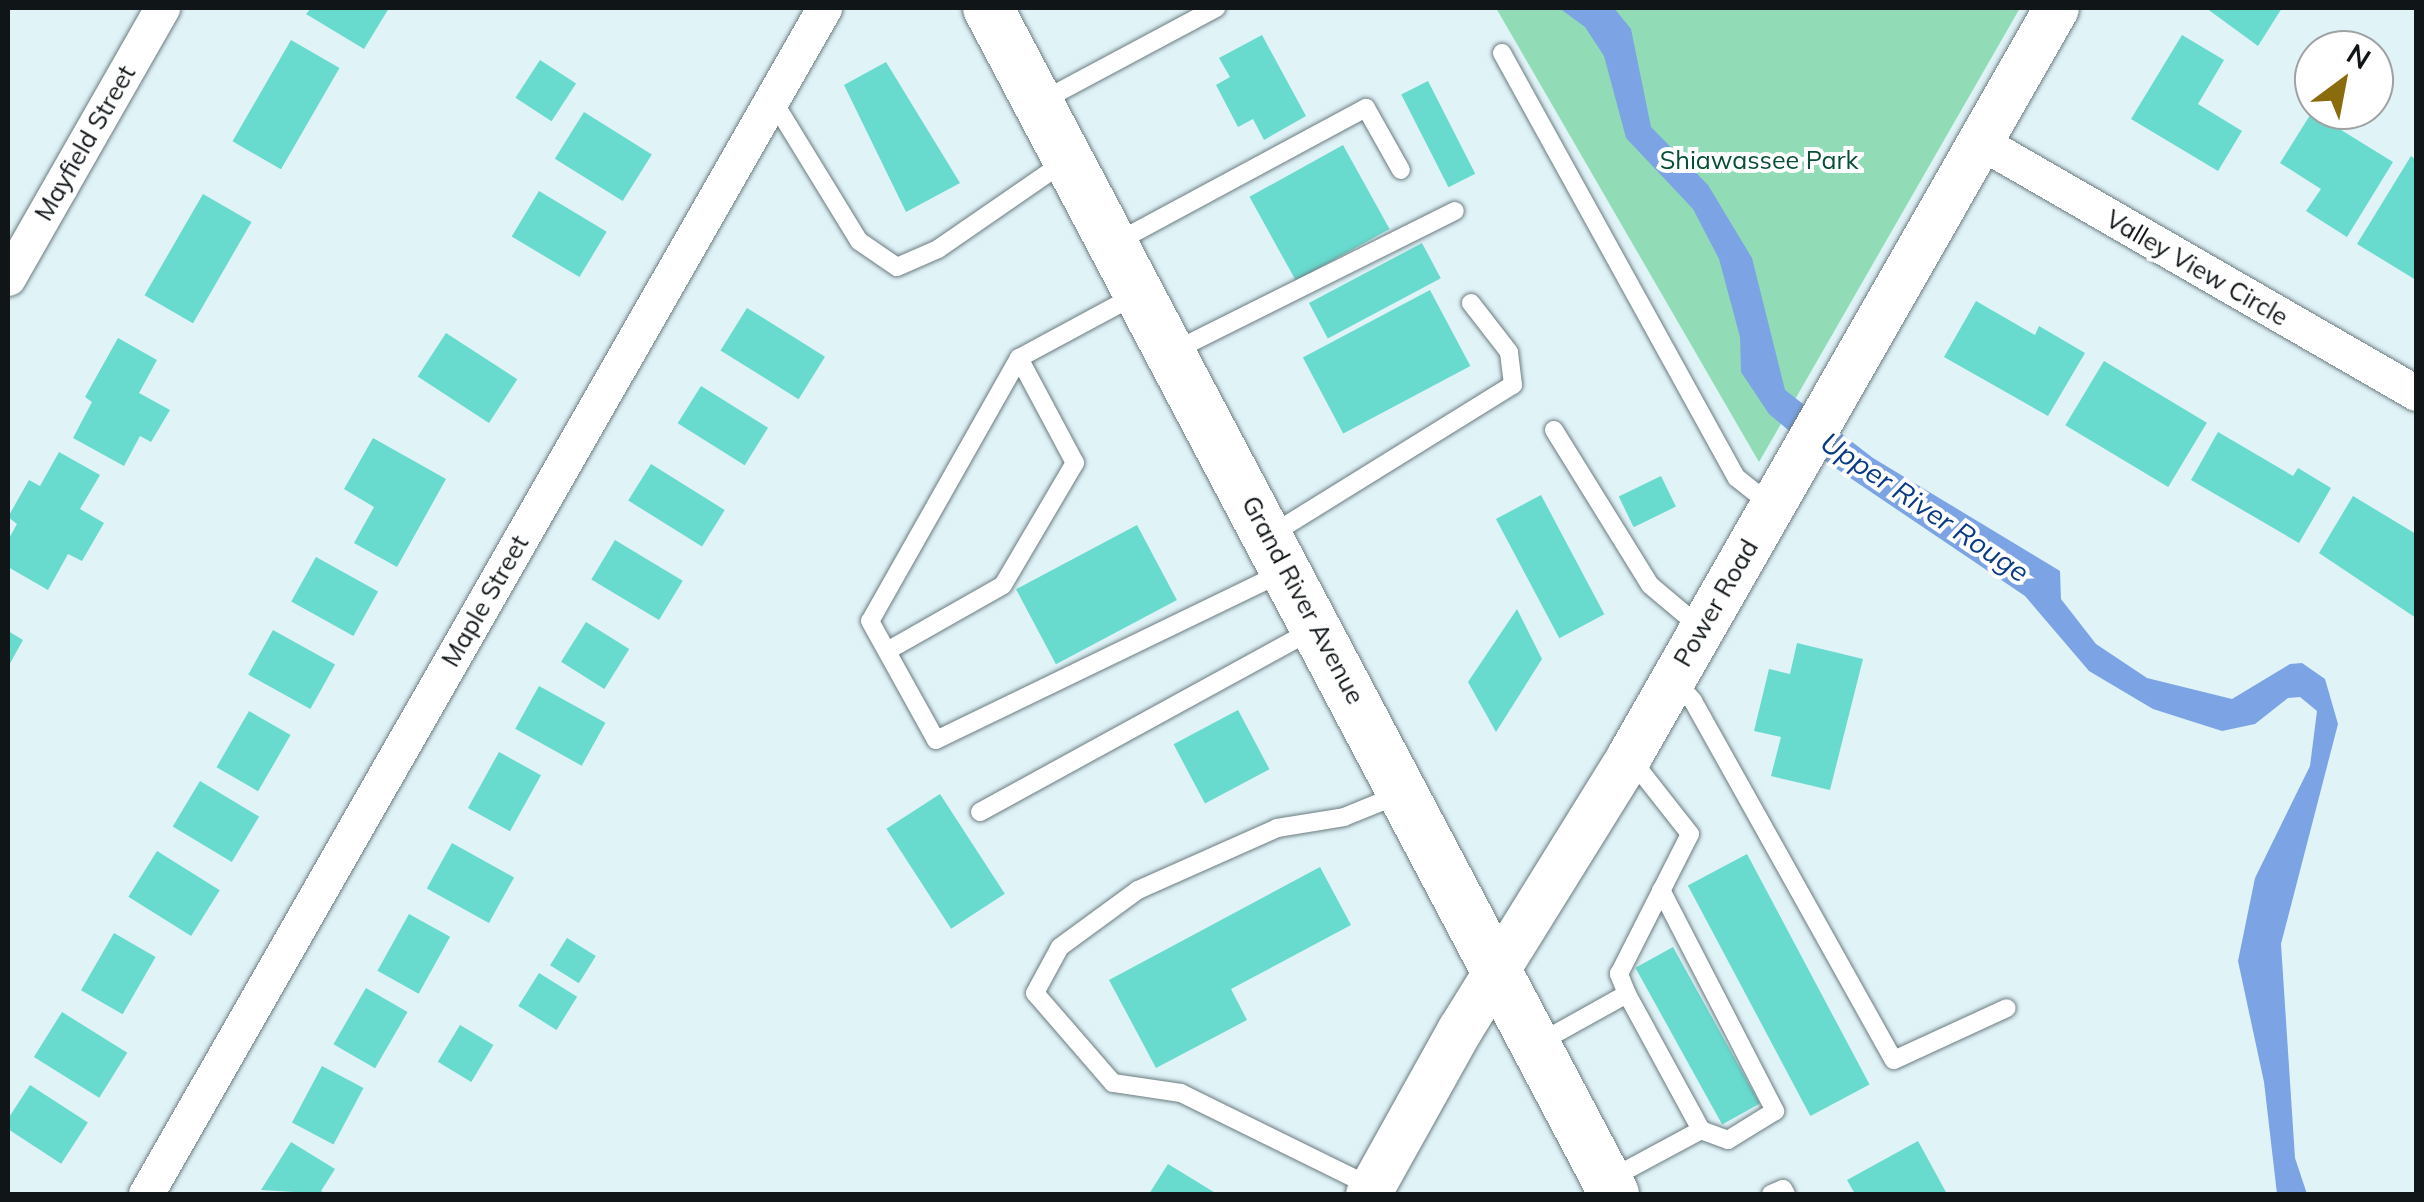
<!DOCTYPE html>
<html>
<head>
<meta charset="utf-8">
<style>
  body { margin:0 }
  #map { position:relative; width:2424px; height:1202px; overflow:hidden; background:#e0f3f7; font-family:Mulish,sans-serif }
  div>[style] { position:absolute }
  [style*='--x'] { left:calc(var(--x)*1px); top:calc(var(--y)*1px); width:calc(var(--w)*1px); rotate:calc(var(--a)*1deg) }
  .green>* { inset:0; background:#91dcb6 }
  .water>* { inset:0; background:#7ca4e4 }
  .building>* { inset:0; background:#69dace; transform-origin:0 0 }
  .roads { filter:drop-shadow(0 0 2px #6b7c80) drop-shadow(0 0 2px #6b7c80) }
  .service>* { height:18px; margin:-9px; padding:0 9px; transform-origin:9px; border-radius:9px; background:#fff }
  .minor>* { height:35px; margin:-17.5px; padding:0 17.5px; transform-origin:17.5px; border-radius:17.5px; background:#fff }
  .tertiary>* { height:45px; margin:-22.5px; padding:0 22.5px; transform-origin:22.5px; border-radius:22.5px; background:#fff }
  .secondary>* { height:50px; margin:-25px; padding:0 25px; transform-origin:25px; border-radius:25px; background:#fff }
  span { translate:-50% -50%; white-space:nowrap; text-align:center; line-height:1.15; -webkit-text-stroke:8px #fff; paint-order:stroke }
  .street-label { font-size:25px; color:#101618 }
  .park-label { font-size:25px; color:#064f35 }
  .water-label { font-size:28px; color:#093a84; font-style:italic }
  .frame { position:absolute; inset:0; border:10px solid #101618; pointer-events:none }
  .north { position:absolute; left:2294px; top:30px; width:100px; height:100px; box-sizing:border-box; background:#fff; border:2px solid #9fa2a3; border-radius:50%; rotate:32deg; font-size:28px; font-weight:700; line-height:40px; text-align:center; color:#101618 }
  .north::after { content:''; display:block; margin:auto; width:35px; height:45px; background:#8b6c0d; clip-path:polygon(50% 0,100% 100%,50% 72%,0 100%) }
</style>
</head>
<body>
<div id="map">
  <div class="green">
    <div style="clip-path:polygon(1496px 8px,2020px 8px,1759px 462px)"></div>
  </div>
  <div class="water">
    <div style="clip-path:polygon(1559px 8px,1614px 8px,1631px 29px,1651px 127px,1708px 185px,1752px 258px,1785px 390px,1873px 458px,2060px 571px,2061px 599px,2096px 644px,2147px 678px,2232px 699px,2290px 664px,2302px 663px,2325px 679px,2338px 724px,2281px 944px,2295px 1158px,2307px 1194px,2277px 1194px,2264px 1082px,2238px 961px,2255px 878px,2310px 766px,2317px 711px,2300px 697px,2288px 698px,2255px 724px,2222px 731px,2153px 709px,2089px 671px,2025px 596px,1828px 463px,1769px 414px,1741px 372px,1740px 337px,1719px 259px,1693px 209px,1626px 138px,1604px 56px,1585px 27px)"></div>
  </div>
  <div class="building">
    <div style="clip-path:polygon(311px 8px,389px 8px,364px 49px,306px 14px)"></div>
    <div style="clip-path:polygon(2206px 8px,2282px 8px,2258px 46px)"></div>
    <div style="clip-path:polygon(1262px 35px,1306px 116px,1264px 140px,1253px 119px,1238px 127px,1216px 85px,1230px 77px,1219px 58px)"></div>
    <div style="clip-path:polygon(2182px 35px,2224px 60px,2198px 104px,2242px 131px,2218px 171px,2131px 119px)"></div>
    <div style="left:291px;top:40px;width:56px;height:117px;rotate:30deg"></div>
    <div style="left:540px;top:60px;width:43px;height:45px;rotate:33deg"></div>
    <div style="clip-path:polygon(886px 62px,960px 183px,906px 212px,844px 85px)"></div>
    <div style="left:1428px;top:81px;width:104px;height:30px;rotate:63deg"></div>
    <div style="left:584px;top:112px;width:80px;height:55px;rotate:32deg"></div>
    <div style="clip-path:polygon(2312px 112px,2393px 162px,2347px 237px,2306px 211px,2321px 189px,2280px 163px)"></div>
    <div style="left:1343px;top:145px;width:96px;height:107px;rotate:61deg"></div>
    <div style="clip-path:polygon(2411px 156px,2416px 160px,2416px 280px,2357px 244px)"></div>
    <div style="left:539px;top:191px;width:79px;height:53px;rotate:31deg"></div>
    <div style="left:203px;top:194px;width:56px;height:117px;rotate:30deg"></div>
    <div style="left:1422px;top:243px;width:40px;height:128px;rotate:62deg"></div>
    <div style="left:1430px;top:290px;width:86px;height:144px;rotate:62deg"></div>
    <div style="clip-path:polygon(1976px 301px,2035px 335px,2039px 326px,2085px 353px,2048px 416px,1944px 357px)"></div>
    <div style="left:747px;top:308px;width:92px;height:50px;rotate:32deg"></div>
    <div style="left:446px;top:333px;width:85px;height:52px;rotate:33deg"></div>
    <div style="clip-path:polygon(118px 338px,157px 360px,139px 393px,170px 410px,151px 442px,140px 436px,124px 466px,73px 438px,92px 402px,85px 397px)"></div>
    <div style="left:2104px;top:361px;width:120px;height:75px;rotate:31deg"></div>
    <div style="left:701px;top:386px;width:79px;height:44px;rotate:32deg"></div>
    <div style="clip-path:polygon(2218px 432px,2293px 476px,2298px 468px,2331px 488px,2299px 543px,2191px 480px)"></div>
    <div style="clip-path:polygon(373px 438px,446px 479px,397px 567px,354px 543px,374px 507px,344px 489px)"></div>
    <div style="clip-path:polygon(59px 452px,100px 475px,80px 509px,104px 523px,82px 561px,68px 554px,48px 590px,8px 567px,8px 540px,17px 524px,8px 517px,29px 480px,40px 486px)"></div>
    <div style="left:651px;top:464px;width:87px;height:43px;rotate:32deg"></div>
    <div style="left:1661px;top:476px;width:34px;height:47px;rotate:64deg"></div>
    <div style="left:1541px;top:495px;width:135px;height:51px;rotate:62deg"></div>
    <div style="clip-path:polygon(2353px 496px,2416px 534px,2416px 618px,2319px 553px)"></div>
    <div style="left:1137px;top:525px;width:85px;height:137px;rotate:62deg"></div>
    <div style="left:615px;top:540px;width:79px;height:46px;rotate:31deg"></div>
    <div style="left:316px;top:557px;width:71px;height:51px;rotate:29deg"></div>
    <div style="clip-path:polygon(1517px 609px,1542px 659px,1496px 732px,1468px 682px)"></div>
    <div style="left:586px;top:622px;width:51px;height:47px;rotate:32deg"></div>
    <div style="left:273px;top:630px;width:71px;height:51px;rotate:29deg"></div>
    <div style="clip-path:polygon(8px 631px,23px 640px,8px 667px)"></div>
    <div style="clip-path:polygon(1797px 643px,1863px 659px,1830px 790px,1771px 776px,1781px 737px,1754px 731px,1769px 669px,1790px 674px)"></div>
    <div style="left:539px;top:686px;width:76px;height:49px;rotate:29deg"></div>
    <div style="left:1238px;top:710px;width:67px;height:73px;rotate:62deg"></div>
    <div style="left:249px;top:711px;width:48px;height:65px;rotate:30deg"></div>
    <div style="left:499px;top:752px;width:48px;height:64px;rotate:29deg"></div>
    <div style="left:200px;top:781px;width:69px;height:53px;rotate:31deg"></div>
    <div style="left:940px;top:794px;width:119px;height:64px;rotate:57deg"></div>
    <div style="left:452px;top:843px;width:71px;height:52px;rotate:29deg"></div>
    <div style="left:157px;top:851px;width:74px;height:54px;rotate:32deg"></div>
    <div style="left:1747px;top:854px;width:261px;height:67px;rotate:62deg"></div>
    <div style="clip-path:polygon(1320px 867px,1351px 925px,1231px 989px,1247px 1020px,1156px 1068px,1109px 980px)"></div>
    <div style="left:409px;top:914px;width:47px;height:65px;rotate:29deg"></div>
    <div style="left:114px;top:933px;width:48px;height:66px;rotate:30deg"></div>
    <div style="left:567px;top:938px;width:34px;height:32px;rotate:32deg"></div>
    <div style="left:1673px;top:947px;width:179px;height:43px;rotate:61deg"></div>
    <div style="left:539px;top:973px;width:45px;height:39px;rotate:32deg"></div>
    <div style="left:366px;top:988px;width:48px;height:65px;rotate:30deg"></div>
    <div style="left:62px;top:1012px;width:77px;height:53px;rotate:32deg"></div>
    <div style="left:460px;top:1025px;width:39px;height:43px;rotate:31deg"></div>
    <div style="left:322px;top:1066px;width:47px;height:64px;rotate:28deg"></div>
    <div style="left:30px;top:1085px;width:69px;height:49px;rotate:33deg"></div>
    <div style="clip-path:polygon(1918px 1141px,1947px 1194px,1855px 1194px,1847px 1180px)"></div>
    <div style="clip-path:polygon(291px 1142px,335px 1169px,321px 1191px,327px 1194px,261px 1190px)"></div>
    <div style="clip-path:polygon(1168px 1164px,1217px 1194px,1149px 1194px)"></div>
  </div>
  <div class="roads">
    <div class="service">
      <div style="--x:1502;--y:53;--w:486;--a:61.1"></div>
      <div style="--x:1737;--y:478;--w:43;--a:38.5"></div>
      <div style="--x:772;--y:99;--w:167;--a:58.5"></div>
      <div style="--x:859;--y:241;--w:46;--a:34.4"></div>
      <div style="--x:897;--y:267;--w:45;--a:-23.7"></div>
      <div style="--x:938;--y:249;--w:157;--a:-34.6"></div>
      <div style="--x:1040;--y:102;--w:200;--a:-28.1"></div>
      <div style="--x:1115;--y:243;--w:285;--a:-28.3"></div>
      <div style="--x:1366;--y:108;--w:71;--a:60.6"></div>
      <div style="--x:1136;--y:295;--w:133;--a:151.7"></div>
      <div style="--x:1019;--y:358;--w:302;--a:119.5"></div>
      <div style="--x:870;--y:621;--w:136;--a:61"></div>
      <div style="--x:936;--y:740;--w:383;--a:-25.8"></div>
      <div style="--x:1172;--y:352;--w:316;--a:-26.5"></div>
      <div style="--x:1554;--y:430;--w:182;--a:58.2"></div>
      <div style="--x:1650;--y:585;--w:67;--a:40.1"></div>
      <div style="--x:1269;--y:536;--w:287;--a:-31.8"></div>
      <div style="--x:1513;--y:385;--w:33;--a:-97"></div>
      <div style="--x:1509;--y:352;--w:62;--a:-127.8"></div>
      <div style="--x:887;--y:651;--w:133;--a:-29.6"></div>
      <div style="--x:1003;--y:585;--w:142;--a:-59.5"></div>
      <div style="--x:1075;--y:463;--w:119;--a:-118.1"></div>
      <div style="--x:1674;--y:679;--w:29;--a:49"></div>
      <div style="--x:1693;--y:701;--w:411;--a:60.8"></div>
      <div style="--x:1894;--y:1060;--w:124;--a:-24.7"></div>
      <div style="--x:980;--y:812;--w:379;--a:-28.7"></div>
      <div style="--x:1661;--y:890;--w:249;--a:62.7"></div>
      <div style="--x:1775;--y:1111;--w:55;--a:148.3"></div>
      <div style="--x:1728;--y:1140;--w:29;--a:-160"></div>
      <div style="--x:1627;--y:994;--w:22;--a:-112"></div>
      <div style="--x:1619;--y:974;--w:157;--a:-63.1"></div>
      <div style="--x:1690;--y:834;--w:95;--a:-128.2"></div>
      <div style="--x:1537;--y:1044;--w:103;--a:-29.1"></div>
      <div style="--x:1627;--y:994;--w:155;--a:61.4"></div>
      <div style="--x:1701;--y:1130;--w:101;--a:151.7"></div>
      <div style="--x:1372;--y:1187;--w:213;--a:-153.8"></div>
      <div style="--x:1181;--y:1093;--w:69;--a:-171.6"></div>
      <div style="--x:1113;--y:1083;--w:119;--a:-130.9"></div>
      <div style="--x:1035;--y:993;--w:52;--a:-61.5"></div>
      <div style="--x:1060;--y:947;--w:97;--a:-36.2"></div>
      <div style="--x:1138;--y:890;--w:152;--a:-24"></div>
      <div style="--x:1277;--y:828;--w:68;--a:-9.3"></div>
      <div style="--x:1344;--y:817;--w:58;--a:-22.2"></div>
      <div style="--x:1771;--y:1194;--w:13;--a:-23"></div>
      <div style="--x:1783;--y:1189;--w:6;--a:59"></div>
    </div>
    <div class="minor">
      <div style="--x:1979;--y:141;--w:504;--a:29.97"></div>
      <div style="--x:8;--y:278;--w:311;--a:-60.3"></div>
      <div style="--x:146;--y:1194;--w:1366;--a:-60.24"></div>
    </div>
    <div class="tertiary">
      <div style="--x:1368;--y:1194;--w:189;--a:-60.9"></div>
      <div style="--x:1460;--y:1029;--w:321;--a:-58.2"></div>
      <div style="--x:1629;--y:756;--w:861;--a:-60.28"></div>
    </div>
    <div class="secondary">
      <div style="--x:988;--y:8;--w:1341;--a:62.17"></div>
    </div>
  </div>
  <div class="street-label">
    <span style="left:85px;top:143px;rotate:-60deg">Mayfield Street</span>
    <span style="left:2197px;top:268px;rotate:30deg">Valley View Circle</span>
    <span style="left:1303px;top:600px;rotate:62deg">Grand River Avenue</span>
    <span style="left:485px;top:601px;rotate:-60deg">Maple Street</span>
    <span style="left:1716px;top:603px;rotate:-60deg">Power Road</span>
  </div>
  <div class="park-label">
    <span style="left:1759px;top:160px">Shiawassee Park</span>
  </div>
  <div class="water-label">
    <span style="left:1925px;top:507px;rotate:34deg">Upper River Rouge</span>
  </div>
  <div class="frame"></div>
  <div class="north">N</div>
</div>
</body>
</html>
